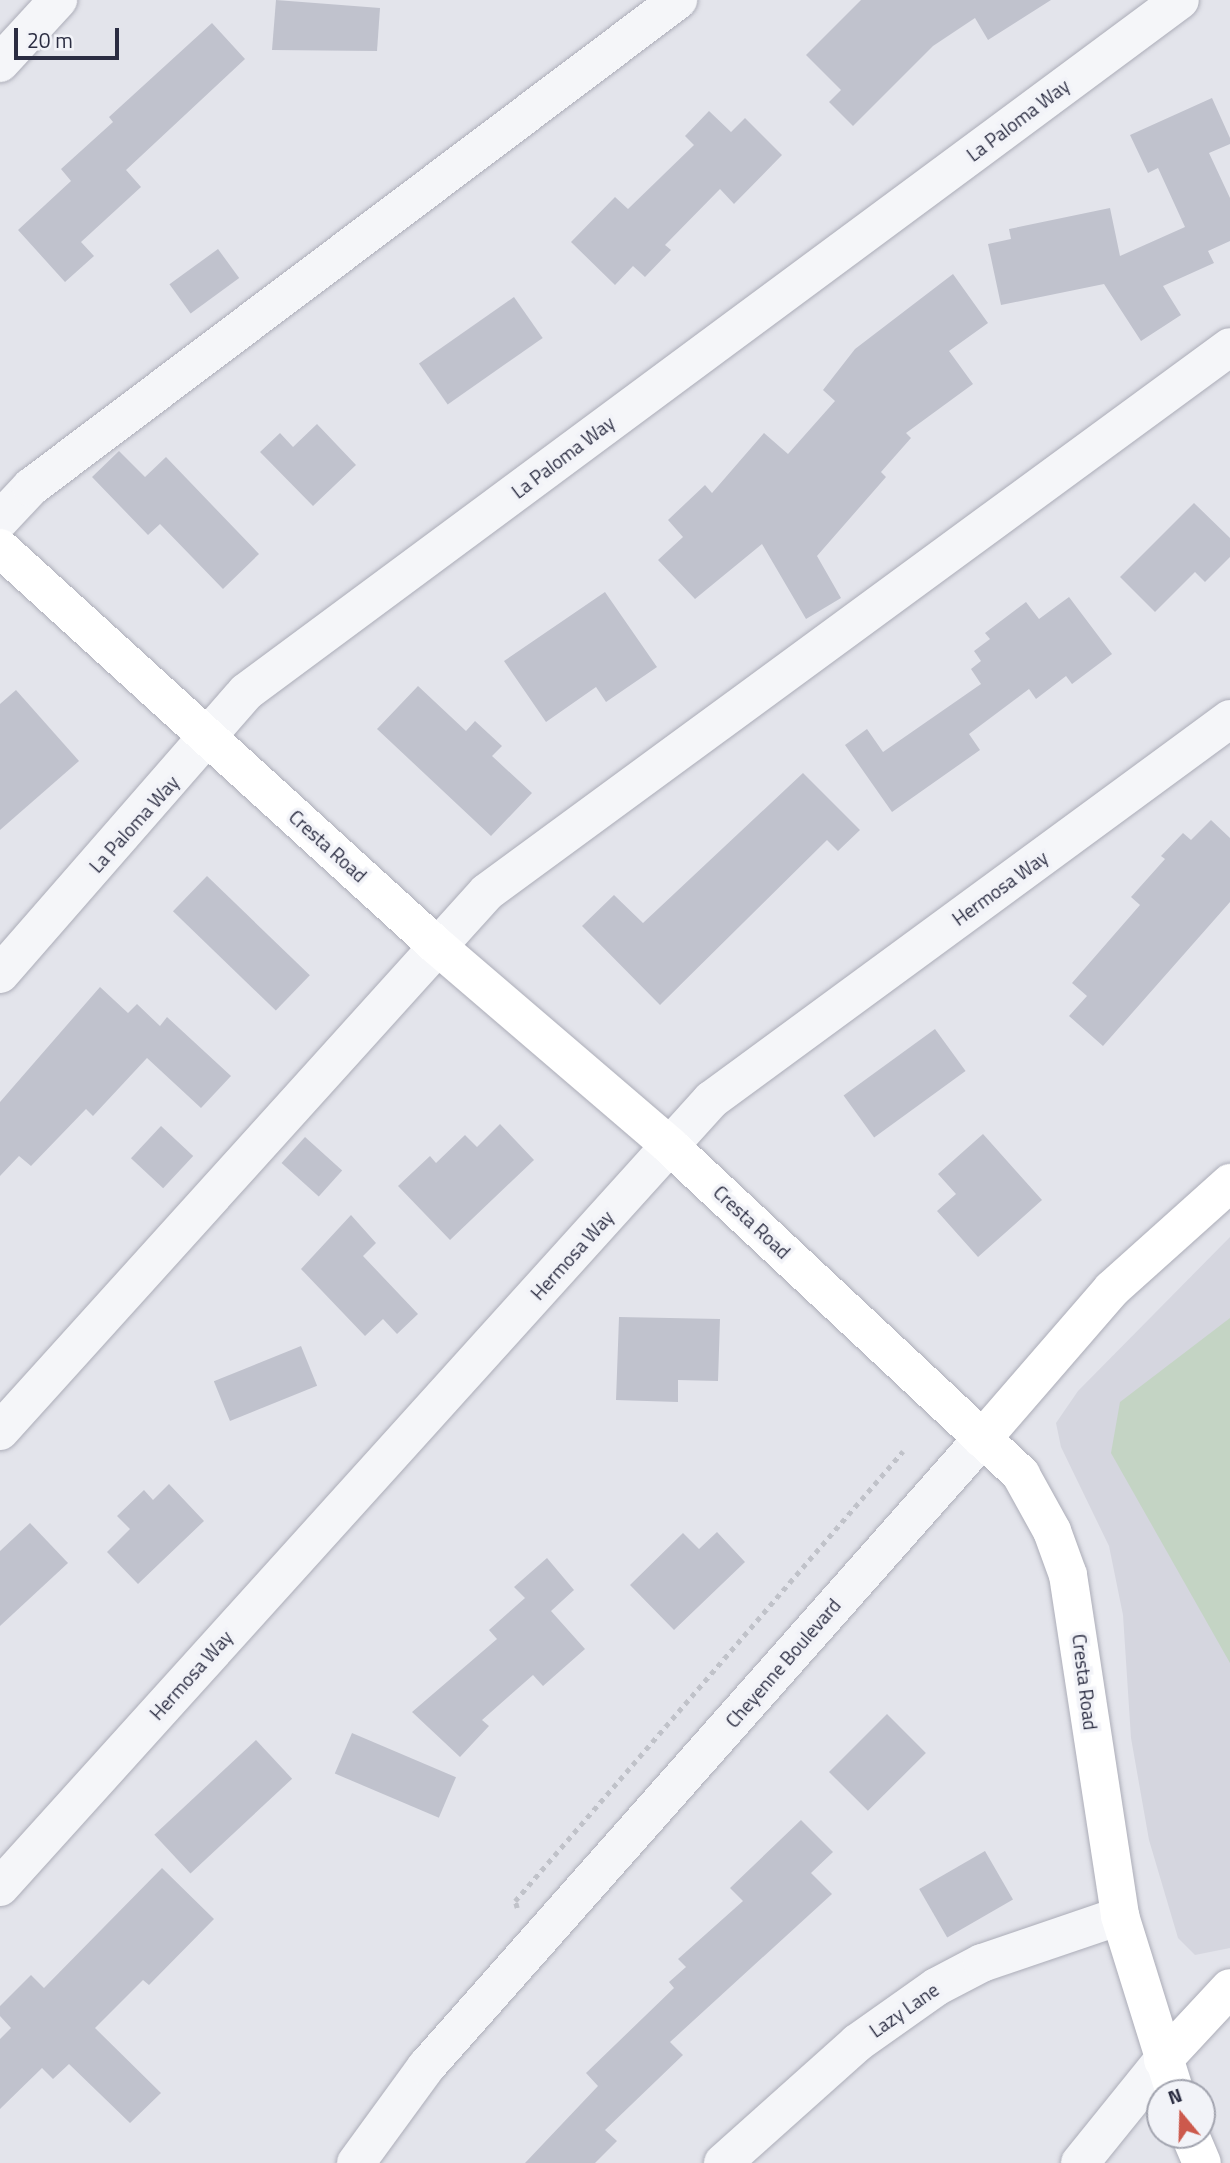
<!DOCTYPE html>
<html>
<head>
<meta charset="utf-8">
<style>
  body { margin:0 }
  #map { position:relative; width:1230px; height:2163px; overflow:hidden; background:#e3e4eb; font-family:"Titillium Web",sans-serif }
  div>[style] { position:absolute }
  [style*='--x'] { left:calc(var(--x)*1px); top:calc(var(--y)*1px); width:calc(var(--w)*1px); rotate:calc(var(--a)*1deg) }
  .built>* { inset:0; background:#d5d6df }
  .green>* { inset:0; background:#c4d4c4 }
  .building>* { inset:0; background:#c0c2cd; transform-origin:0 0 }
  .path>* { height:4.5px; margin-top:-2.25px; transform-origin:0; background:repeating-linear-gradient(90deg,#c0c2c9 0 5px,transparent 0 10px) }
  .roads { filter:drop-shadow(0 0 2px #acadb8) drop-shadow(0 0 2px #acadb8) }
  .minor>* { height:38px; margin:-19px; padding:0 19px; transform-origin:19px; border-radius:19px; background:#f5f6f9 }
  .major>* { height:38px; margin:-19px; padding:0 19px; transform-origin:19px; border-radius:19px; background:#fff }
  span { translate:-50% -50%; white-space:nowrap; text-align:center; line-height:1.15; -webkit-text-stroke:7px #f2f3f8; paint-order:stroke }
  .street-label { font-size:19px; color:#2b2d42 }
  .north { position:absolute; left:1146px; top:2079px; width:70px; height:70px; box-sizing:border-box; background:#f2f3f8; border:2px solid #a2a4af; border-radius:50%; rotate:341deg; font-size:19px; font-weight:700; line-height:28px; text-align:center; color:#2b2d42 }
  .north::after { content:''; display:block; margin:auto; width:24px; height:32px; background:#cc594c; clip-path:polygon(50% 0,100% 100%,50% 72%,0 100%) }
  .scale { position:absolute; left:14px; top:28px; width:105px; height:32px; box-sizing:border-box; border:4px solid #2b2d42; border-top:0; padding-left:9px; font-size:21px; line-height:24px; white-space:nowrap; color:#2b2d42; -webkit-text-stroke:5px #f2f3f8; paint-order:stroke }
</style>
</head>
<body>
<div id="map">
  <div class="built">
    <div style="clip-path:polygon(1230px 1237px,1230px 1948px,1195px 1955px,1178px 1938px,1149px 1840px,1131px 1738px,1123px 1615px,1109px 1546px,1061px 1447px,1056px 1423px,1078px 1391px)"></div>
  </div>
  <div class="green">
    <div style="clip-path:polygon(1230px 1318px,1230px 1663px,1111px 1453px,1120px 1402px)"></div>
  </div>
  <div class="building">
    <div style="clip-path:polygon(276px 0,380px 8px,377px 51px,272px 50px)"></div>
    <div style="clip-path:polygon(861px 0,1051px 0,988px 40px,975px 18px,933px 46px,853px 126px,829px 102px,841px 90px,806px 55px)"></div>
    <div style="clip-path:polygon(212px 23px,245px 59px,126px 170px,141px 187px,81px 242px,94px 256px,65px 282px,18px 230px,71px 181px,61px 169px,113px 122px,109px 117px)"></div>
    <div style="clip-path:polygon(1212px 98px,1230px 138px,1230px 144px,1209px 153px,1230px 198px,1230px 241px,1208px 251px,1214px 263px,1163px 286px,1181px 315px,1141px 341px,1104px 284px,1001px 305px,988px 244px,1011px 239px,1009px 229px,1110px 208px,1120px 256px,1185px 227px,1158px 168px,1148px 173px,1130px 135px)"></div>
    <div style="clip-path:polygon(709px 111px,731px 132px,745px 118px,782px 155px,734px 204px,720px 189px,665px 245px,671px 250px,645px 277px,633px 266px,615px 285px,571px 242px,615px 197px,628px 209px,694px 145px,685px 136px)"></div>
    <div style="left:218px;top:249px;width:36px;height:60px;rotate:54deg"></div>
    <div style="clip-path:polygon(953px 274px,988px 323px,949px 351px,973px 384px,906px 433px,911px 438px,881px 472px,886px 477px,817px 556px,841px 598px,806px 619px,762px 544px,695px 599px,658px 560px,683px 537px,668px 520px,705px 485px,712px 493px,764px 433px,788px 454px,835px 401px,823px 390px,855px 349px)"></div>
    <div style="left:514px;top:297px;width:50px;height:116px;rotate:55deg"></div>
    <div style="clip-path:polygon(317px 424px,356px 465px,313px 506px,260px 452px,280px 433px,293px 447px)"></div>
    <div style="clip-path:polygon(119px 451px,145px 477px,166px 457px,259px 554px,223px 589px,160px 524px,148px 535px,92px 477px)"></div>
    <div style="clip-path:polygon(1194px 503px,1230px 538px,1230px 557px,1205px 582px,1195px 572px,1155px 612px,1120px 577px)"></div>
    <div style="clip-path:polygon(605px 592px,657px 667px,606px 702px,596px 687px,546px 722px,504px 661px)"></div>
    <div style="clip-path:polygon(1069px 597px,1112px 654px,1072px 684px,1066px 676px,1036px 699px,1029px 689px,969px 734px,980px 750px,892px 812px,845px 745px,867px 729px,883px 752px,981px 684px,971px 669px,981px 661px,974px 651px,990px 639px,985px 633px,1026px 602px,1039px 619px)"></div>
    <div style="clip-path:polygon(418px 686px,466px 731px,475px 721px,502px 746px,492px 756px,532px 793px,491px 836px,377px 729px)"></div>
    <div style="clip-path:polygon(16px 690px,79px 761px,0 830px,0 704px)"></div>
    <div style="clip-path:polygon(803px 773px,860px 830px,838px 851px,827px 840px,660px 1005px,582px 926px,614px 895px,643px 923px)"></div>
    <div style="clip-path:polygon(1211px 820px,1230px 838px,1230px 902px,1103px 1046px,1069px 1016px,1087px 996px,1072px 983px,1140px 905px,1131px 897px,1165px 859px,1161px 856px,1183px 833px,1191px 840px)"></div>
    <div style="left:207px;top:876px;width:143px;height:49px;rotate:44deg"></div>
    <div style="clip-path:polygon(100px 987px,128px 1013px,137px 1004px,160px 1026px,167px 1017px,231px 1076px,201px 1108px,147px 1058px,93px 1116px,86px 1109px,31px 1166px,19px 1156px,0 1176px,0 1102px)"></div>
    <div style="left:935px;top:1029px;width:52px;height:113px;rotate:54deg"></div>
    <div style="clip-path:polygon(500px 1124px,534px 1160px,450px 1240px,398px 1186px,430px 1156px,436px 1163px,465px 1135px,477px 1147px)"></div>
    <div style="left:161px;top:1126px;width:44px;height:44px;rotate:43deg"></div>
    <div style="clip-path:polygon(983px 1134px,1042px 1200px,978px 1257px,937px 1211px,956px 1194px,938px 1174px)"></div>
    <div style="left:305px;top:1137px;width:50px;height:35px;rotate:42deg"></div>
    <div style="clip-path:polygon(351px 1215px,376px 1243px,363px 1256px,418px 1314px,397px 1334px,383px 1319px,365px 1336px,301px 1269px)"></div>
    <div style="clip-path:polygon(619px 1317px,720px 1319px,718px 1381px,678px 1380px,678px 1402px,616px 1400px)"></div>
    <div style="left:301px;top:1346px;width:43px;height:94px;rotate:68deg"></div>
    <div style="clip-path:polygon(169px 1484px,204px 1521px,138px 1584px,107px 1552px,130px 1529px,117px 1516px,144px 1490px,153px 1500px)"></div>
    <div style="clip-path:polygon(30px 1523px,68px 1563px,0 1626px,0 1551px)"></div>
    <div style="clip-path:polygon(717px 1532px,745px 1562px,674px 1630px,630px 1585px,683px 1533px,699px 1549px)"></div>
    <div style="clip-path:polygon(547px 1558px,574px 1590px,551px 1611px,585px 1649px,543px 1686px,533px 1675px,482px 1720px,489px 1726px,460px 1757px,412px 1712px,497px 1639px,489px 1630px,525px 1598px,514px 1587px)"></div>
    <div style="left:887px;top:1714px;width:55px;height:82px;rotate:45deg"></div>
    <div style="left:352px;top:1733px;width:113px;height:44px;rotate:23deg"></div>
    <div style="left:256px;top:1740px;width:53px;height:139px;rotate:47deg"></div>
    <div style="clip-path:polygon(801px 1820px,833px 1852px,811px 1873px,832px 1894px,670px 2042px,683px 2055px,605px 2130px,617px 2141px,595px 2163px,525px 2163px,598px 2086px,586px 2073px,674px 1988px,669px 1982px,686px 1967px,678px 1959px,743px 1901px,730px 1888px)"></div>
    <div style="left:985px;top:1851px;width:56px;height:76px;rotate:60deg"></div>
    <div style="clip-path:polygon(162px 1868px,214px 1919px,149px 1985px,143px 1980px,95px 2028px,161px 2093px,130px 2123px,69px 2064px,53px 2079px,42px 2068px,0 2109px,0 2039px,11px 2028px,0 2016px,0 2006px,31px 1975px,44px 1988px)"></div>
  </div>
  <div class="path">
    <div style="--x:517;--y:1908;--w:7;--a:-106"></div>
    <div style="--x:515;--y:1901;--w:594;--a:-49.23"></div>
  </div>
  <div class="roads">
    <div class="minor">
      <div style="--x:0;--y:63;--w:86;--a:-47.4"></div>
      <div style="--x:0;--y:520;--w:45;--a:-46.8"></div>
      <div style="--x:31;--y:487;--w:810;--a:-36.97"></div>
      <div style="--x:0;--y:974;--w:374;--a:-48.9"></div>
      <div style="--x:246;--y:692;--w:1162;--a:-36.53"></div>
      <div style="--x:0;--y:1431;--w:726;--a:-47.9"></div>
      <div style="--x:487;--y:892;--w:921;--a:-36.26"></div>
      <div style="--x:0;--y:1887;--w:1061;--a:-47.9"></div>
      <div style="--x:711;--y:1100;--w:644;--a:-36.28"></div>
      <div style="--x:356;--y:2163;--w:119;--a:-53.9"></div>
      <div style="--x:426;--y:2067;--w:839;--a:-48.48"></div>
      <div style="--x:723;--y:2163;--w:180;--a:-41.8"></div>
      <div style="--x:857;--y:2043;--w:97;--a:-35.3"></div>
      <div style="--x:936;--y:1987;--w:52;--a:-27.6"></div>
      <div style="--x:982;--y:1963;--w:146;--a:-18.8"></div>
      <div style="--x:1080;--y:2163;--w:132;--a:-51.1"></div>
    </div>
    <div class="major">
      <div style="--x:0;--y:548;--w:591;--a:42.33"></div>
      <div style="--x:437;--y:946;--w:307;--a:40.6"></div>
      <div style="--x:670;--y:1146;--w:481;--a:43.1"></div>
      <div style="--x:1021;--y:1475;--w:64;--a:61"></div>
      <div style="--x:1052;--y:1531;--w:47;--a:70"></div>
      <div style="--x:1068;--y:1575;--w:345;--a:81.3"></div>
      <div style="--x:1120;--y:1916;--w:185;--a:72.7"></div>
      <div style="--x:982;--y:1439;--w:198;--a:-49.1"></div>
      <div style="--x:1112;--y:1289;--w:159;--a:-41.9"></div>
      <div style="--x:1163;--y:2060;--w:98;--a:-47.1"></div>
      <div style="--x:1190;--y:2135;--w:30;--a:67"></div>
    </div>
  </div>
  <div class="street-label">
    <span style="left:1018px;top:120px;rotate:-37deg">La Paloma Way</span>
    <span style="left:563px;top:457px;rotate:-37deg">La Paloma Way</span>
    <span style="left:134px;top:824px;rotate:-48deg">La Paloma Way</span>
    <span style="left:328px;top:846px;rotate:42deg">Cresta Road</span>
    <span style="left:1000px;top:888px;rotate:-36deg">Hermosa Way</span>
    <span style="left:752px;top:1222px;rotate:43deg">Cresta Road</span>
    <span style="left:572px;top:1255px;rotate:-48deg">Hermosa Way</span>
    <span style="left:783px;top:1663px;rotate:-49deg">Cheyenne Boulevard</span>
    <span style="left:191px;top:1675px;rotate:-48deg">Hermosa Way</span>
    <span style="left:1085px;top:1682px;rotate:83deg">Cresta Road</span>
    <span style="left:904px;top:2010px;rotate:-35deg">Lazy Lane</span>
  </div>
  <div class="north">N</div>
  <div class="scale">20 m</div>
</div>
</body>
</html>
